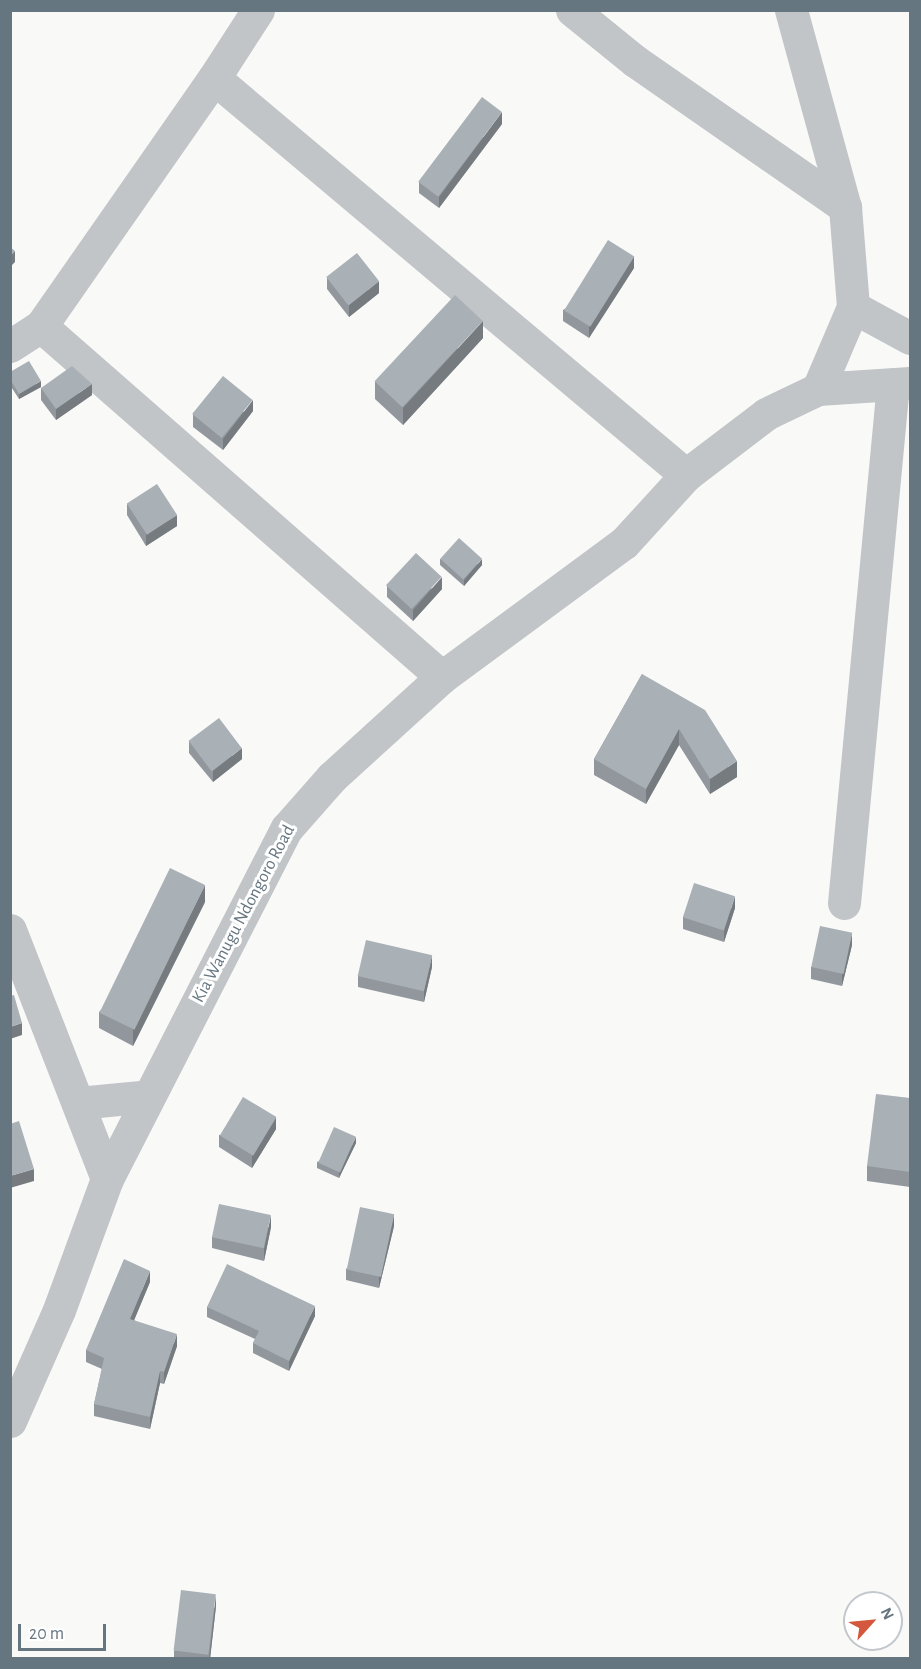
<!DOCTYPE html>
<html>
<head>
<meta charset="utf-8">
<style>
  body { margin:0 }
  #map { position:relative; width:921px; height:1669px; overflow:hidden; background:#f9f9f8; font-family:"Alegreya Sans",sans-serif }
  div>[style] { position:absolute }
  [style*='--x'] { left:calc(var(--x)*1px); top:calc(var(--y)*1px); width:calc(var(--w)*1px); rotate:calc(var(--a)*1deg) }
  .street>* { height:33px; margin:-16.5px; padding:0 16.5px; transform-origin:16.5px; border-radius:16.5px; background:#c1c5c8 }
  .wall>* { inset:0; background:#91979d }
  .shaded-wall>* { inset:0; background:#767b7f }
  .building>* { inset:0; background:#a9b0b6; transform-origin:0 0 }
  span { translate:-50% -50%; white-space:nowrap; text-align:center; line-height:1.15; -webkit-text-stroke:6px #fff; paint-order:stroke }
  .street-label { font-size:18px; color:#667680 }
  .frame { position:absolute; inset:0; border:12px solid #667680; pointer-events:none }
  .north { position:absolute; left:843px; top:1591px; width:60px; height:60px; box-sizing:border-box; background:#fff; border:2px solid #c2c8cc; border-radius:50%; rotate:63deg; font-size:16px; font-weight:700; line-height:24px; text-align:center; color:#667680 }
  .north::after { content:''; display:block; margin:auto; width:21px; height:27px; background:#d3583e; clip-path:polygon(50% 0,100% 100%,50% 72%,0 100%) }
  .scale { position:absolute; left:18px; top:1624px; width:88px; height:27px; box-sizing:border-box; border:3px solid #667680; border-top:0; padding-left:8px; font-size:18px; line-height:21px; white-space:nowrap; color:#667680; -webkit-text-stroke:4px #fff; paint-order:stroke }
</style>
</head>
<body>
<div id="map">
  <div class="street">
    <div style="--x:572;--y:10;--w:81;--a:39"></div>
    <div style="--x:635;--y:61;--w:256;--a:34.8"></div>
    <div style="--x:791;--y:10;--w:204;--a:74.7"></div>
    <div style="--x:845;--y:207;--w:100;--a:85.4"></div>
    <div style="--x:853;--y:307;--w:65;--a:28.5"></div>
    <div style="--x:214;--y:78;--w:617;--a:40.07"></div>
    <div style="--x:41;--y:326;--w:533;--a:41.2"></div>
    <div style="--x:10;--y:346;--w:37;--a:-33"></div>
    <div style="--x:41;--y:326;--w:302;--a:-55.1"></div>
    <div style="--x:214;--y:78;--w:81;--a:-57.1"></div>
    <div style="--x:818;--y:389;--w:89;--a:-66.9"></div>
    <div style="--x:844;--y:903;--w:521;--a:-84.61"></div>
    <div style="--x:10;--y:930;--w:267;--a:68.7"></div>
    <div style="--x:78;--y:1103;--w:71;--a:-5.6"></div>
    <div style="--x:10;--y:1421;--w:121;--a:-66.2"></div>
    <div style="--x:59;--y:1310;--w:140;--a:-69.9"></div>
    <div style="--x:107;--y:1179;--w:394;--a:-62.9"></div>
    <div style="--x:287;--y:828;--w:68;--a:-48.6"></div>
    <div style="--x:332;--y:777;--w:149;--a:-42.3"></div>
    <div style="--x:442;--y:677;--w:226;--a:-36.4"></div>
    <div style="--x:624;--y:543;--w:92;--a:-47.6"></div>
    <div style="--x:686;--y:475;--w:101;--a:-37.3"></div>
    <div style="--x:766;--y:414;--w:58;--a:-25.7"></div>
    <div style="--x:818;--y:389;--w:92;--a:-3.7"></div>
  </div>
  <div class="wall">
    <div style="clip-path:polygon(502px 124px,439px 208px,419px 193px,419px 182px)"></div>
    <div style="clip-path:polygon(634px 268px,589px 338px,563px 321px,563px 310px)"></div>
    <div style="clip-path:polygon(327px 278px,379px 293px,349px 317px,327px 289px)"></div>
    <div style="clip-path:polygon(483px 338px,403px 425px,375px 399px,375px 382px)"></div>
    <div style="clip-path:polygon(10px 372px,41px 387px,19px 399px,10px 385px)"></div>
    <div style="clip-path:polygon(41px 388px,92px 395px,56px 420px,41px 400px)"></div>
    <div style="clip-path:polygon(253px 411px,223px 450px,193px 427px,193px 415px)"></div>
    <div style="clip-path:polygon(127px 504px,177px 526px,146px 546px,127px 515px)"></div>
    <div style="clip-path:polygon(440px 559px,482px 565px,464px 586px,440px 565px)"></div>
    <div style="clip-path:polygon(387px 586px,442px 589px,413px 621px,387px 597px)"></div>
    <div style="clip-path:polygon(642px 674px,737px 777px,710px 794px,679px 745px,646px 804px,594px 775px,594px 759px)"></div>
    <div style="clip-path:polygon(189px 741px,242px 759px,213px 782px,189px 753px)"></div>
    <div style="clip-path:polygon(205px 902px,133px 1046px,99px 1028px,99px 1012px)"></div>
    <div style="clip-path:polygon(735px 908px,724px 942px,683px 929px,683px 917px)"></div>
    <div style="clip-path:polygon(852px 945px,842px 986px,811px 979px,811px 967px)"></div>
    <div style="clip-path:polygon(432px 967px,424px 1002px,358px 987px,358px 976px)"></div>
    <div style="clip-path:polygon(910px 1098px,910px 1187px,867px 1181px,867px 1166px)"></div>
    <div style="clip-path:polygon(276px 1129px,252px 1168px,219px 1147px,219px 1135px)"></div>
    <div style="clip-path:polygon(356px 1143px,339px 1178px,317px 1168px,317px 1162px)"></div>
    <div style="clip-path:polygon(394px 1226px,379px 1288px,346px 1280px,346px 1269px)"></div>
    <div style="clip-path:polygon(271px 1227px,264px 1261px,212px 1248px,212px 1237px)"></div>
    <div style="clip-path:polygon(150px 1282px,134px 1320px,177px 1346px,164px 1384px,160px 1383px,150px 1429px,94px 1416px,94px 1404px,102px 1369px,86px 1362px,86px 1350px)"></div>
    <div style="clip-path:polygon(207px 1307px,315px 1316px,289px 1371px,253px 1353px,253px 1343px,255px 1339px,207px 1317px)"></div>
    <div style="clip-path:polygon(216px 1606px,210px 1659px,174px 1659px,174px 1651px)"></div>
  </div>
  <div class="shaded-wall">
    <div style="clip-path:polygon(502px 112px,502px 124px,439px 208px,439px 197px)"></div>
    <div style="clip-path:polygon(15px 251px,15px 262px,10px 267px,10px 256px)"></div>
    <div style="clip-path:polygon(634px 256px,634px 268px,589px 338px,589px 326px)"></div>
    <div style="clip-path:polygon(379px 281px,379px 293px,349px 317px,349px 305px)"></div>
    <div style="clip-path:polygon(483px 321px,483px 338px,403px 425px,403px 408px)"></div>
    <div style="clip-path:polygon(41px 381px,41px 387px,19px 399px,19px 394px)"></div>
    <div style="clip-path:polygon(92px 384px,92px 395px,56px 420px,56px 409px)"></div>
    <div style="clip-path:polygon(253px 400px,253px 411px,223px 450px,223px 439px)"></div>
    <div style="clip-path:polygon(177px 515px,177px 526px,146px 546px,146px 534px)"></div>
    <div style="clip-path:polygon(482px 559px,482px 565px,464px 586px,464px 580px)"></div>
    <div style="clip-path:polygon(442px 577px,442px 589px,413px 621px,413px 610px)"></div>
    <div style="clip-path:polygon(679px 729px,679px 745px,646px 804px,646px 789px)"></div>
    <div style="clip-path:polygon(242px 748px,242px 759px,213px 782px,213px 771px)"></div>
    <div style="clip-path:polygon(737px 761px,737px 777px,710px 794px,710px 779px)"></div>
    <div style="clip-path:polygon(205px 885px,205px 902px,133px 1046px,133px 1029px)"></div>
    <div style="clip-path:polygon(735px 896px,735px 908px,724px 942px,724px 931px)"></div>
    <div style="clip-path:polygon(852px 933px,852px 945px,842px 986px,842px 974px)"></div>
    <div style="clip-path:polygon(432px 955px,432px 967px,424px 1002px,424px 991px)"></div>
    <div style="clip-path:polygon(22px 1023px,22px 1035px,10px 1039px,10px 1027px)"></div>
    <div style="clip-path:polygon(276px 1117px,276px 1129px,252px 1168px,252px 1156px)"></div>
    <div style="clip-path:polygon(356px 1137px,356px 1143px,339px 1178px,339px 1172px)"></div>
    <div style="clip-path:polygon(34px 1169px,34px 1181px,10px 1188px,10px 1176px)"></div>
    <div style="clip-path:polygon(394px 1214px,394px 1226px,379px 1288px,379px 1277px)"></div>
    <div style="clip-path:polygon(271px 1215px,271px 1227px,264px 1261px,264px 1249px)"></div>
    <div style="clip-path:polygon(150px 1271px,150px 1282px,130px 1330px,130px 1319px)"></div>
    <div style="clip-path:polygon(315px 1306px,315px 1316px,289px 1371px,289px 1361px)"></div>
    <div style="clip-path:polygon(177px 1334px,177px 1346px,164px 1384px,164px 1372px)"></div>
    <div style="clip-path:polygon(160px 1371px,160px 1383px,150px 1429px,150px 1417px)"></div>
    <div style="clip-path:polygon(216px 1594px,216px 1606px,210px 1659px,209px 1659px)"></div>
  </div>
  <div class="building">
    <div style="left:482px;top:97px;width:25px;height:106px;rotate:37deg"></div>
    <div style="left:608px;top:240px;width:31px;height:83px;rotate:32deg"></div>
    <div style="clip-path:polygon(10px 247px,15px 251px,10px 256px)"></div>
    <div style="left:357px;top:253px;width:36px;height:39px;rotate:52deg"></div>
    <div style="left:455px;top:295px;width:38px;height:118px;rotate:43deg"></div>
    <div style="clip-path:polygon(29px 361px,41px 381px,19px 394px,10px 379px,10px 372px)"></div>
    <div style="clip-path:polygon(72px 366px,92px 384px,56px 409px,41px 388px)"></div>
    <div style="left:223px;top:376px;width:38px;height:49px;rotate:39deg"></div>
    <div style="left:157px;top:484px;width:37px;height:36px;rotate:57deg"></div>
    <div style="left:459px;top:538px;width:31px;height:28px;rotate:42deg"></div>
    <div style="left:416px;top:553px;width:35px;height:44px;rotate:43deg"></div>
    <div style="clip-path:polygon(642px 674px,705px 710px,737px 761px,710px 779px,679px 729px,646px 789px,594px 759px)"></div>
    <div style="left:219px;top:718px;width:38px;height:38px;rotate:53deg"></div>
    <div style="left:170px;top:868px;width:39px;height:161px;rotate:26deg"></div>
    <div style="left:694px;top:883px;width:43px;height:36px;rotate:18deg"></div>
    <div style="left:820px;top:926px;width:33px;height:42px;rotate:12deg"></div>
    <div style="left:366px;top:940px;width:68px;height:37px;rotate:13deg"></div>
    <div style="clip-path:polygon(14px 995px,22px 1023px,10px 1027px,10px 996px)"></div>
    <div style="clip-path:polygon(876px 1094px,910px 1098px,910px 1172px,867px 1166px)"></div>
    <div style="left:243px;top:1097px;width:39px;height:45px;rotate:31deg"></div>
    <div style="clip-path:polygon(19px 1121px,34px 1169px,10px 1176px,10px 1124px)"></div>
    <div style="left:334px;top:1127px;width:24px;height:39px;rotate:24deg"></div>
    <div style="left:219px;top:1204px;width:53px;height:34px;rotate:12deg"></div>
    <div style="left:360px;top:1207px;width:35px;height:64px;rotate:12deg"></div>
    <div style="clip-path:polygon(124px 1259px,150px 1271px,130px 1319px,177px 1334px,164px 1372px,160px 1371px,150px 1417px,94px 1404px,104px 1358px,86px 1350px)"></div>
    <div style="clip-path:polygon(227px 1264px,315px 1306px,289px 1361px,253px 1343px,259px 1331px,207px 1307px)"></div>
    <div style="left:181px;top:1590px;width:35px;height:61px;rotate:7deg"></div>
  </div>
  <div class="street-label">
    <span style="left:244px;top:914px;rotate:-62deg">Kia Wanugu Ndongoro Road</span>
  </div>
  <div class="frame"></div>
  <div class="north">N</div>
  <div class="scale">20 m</div>
</div>
</body>
</html>
